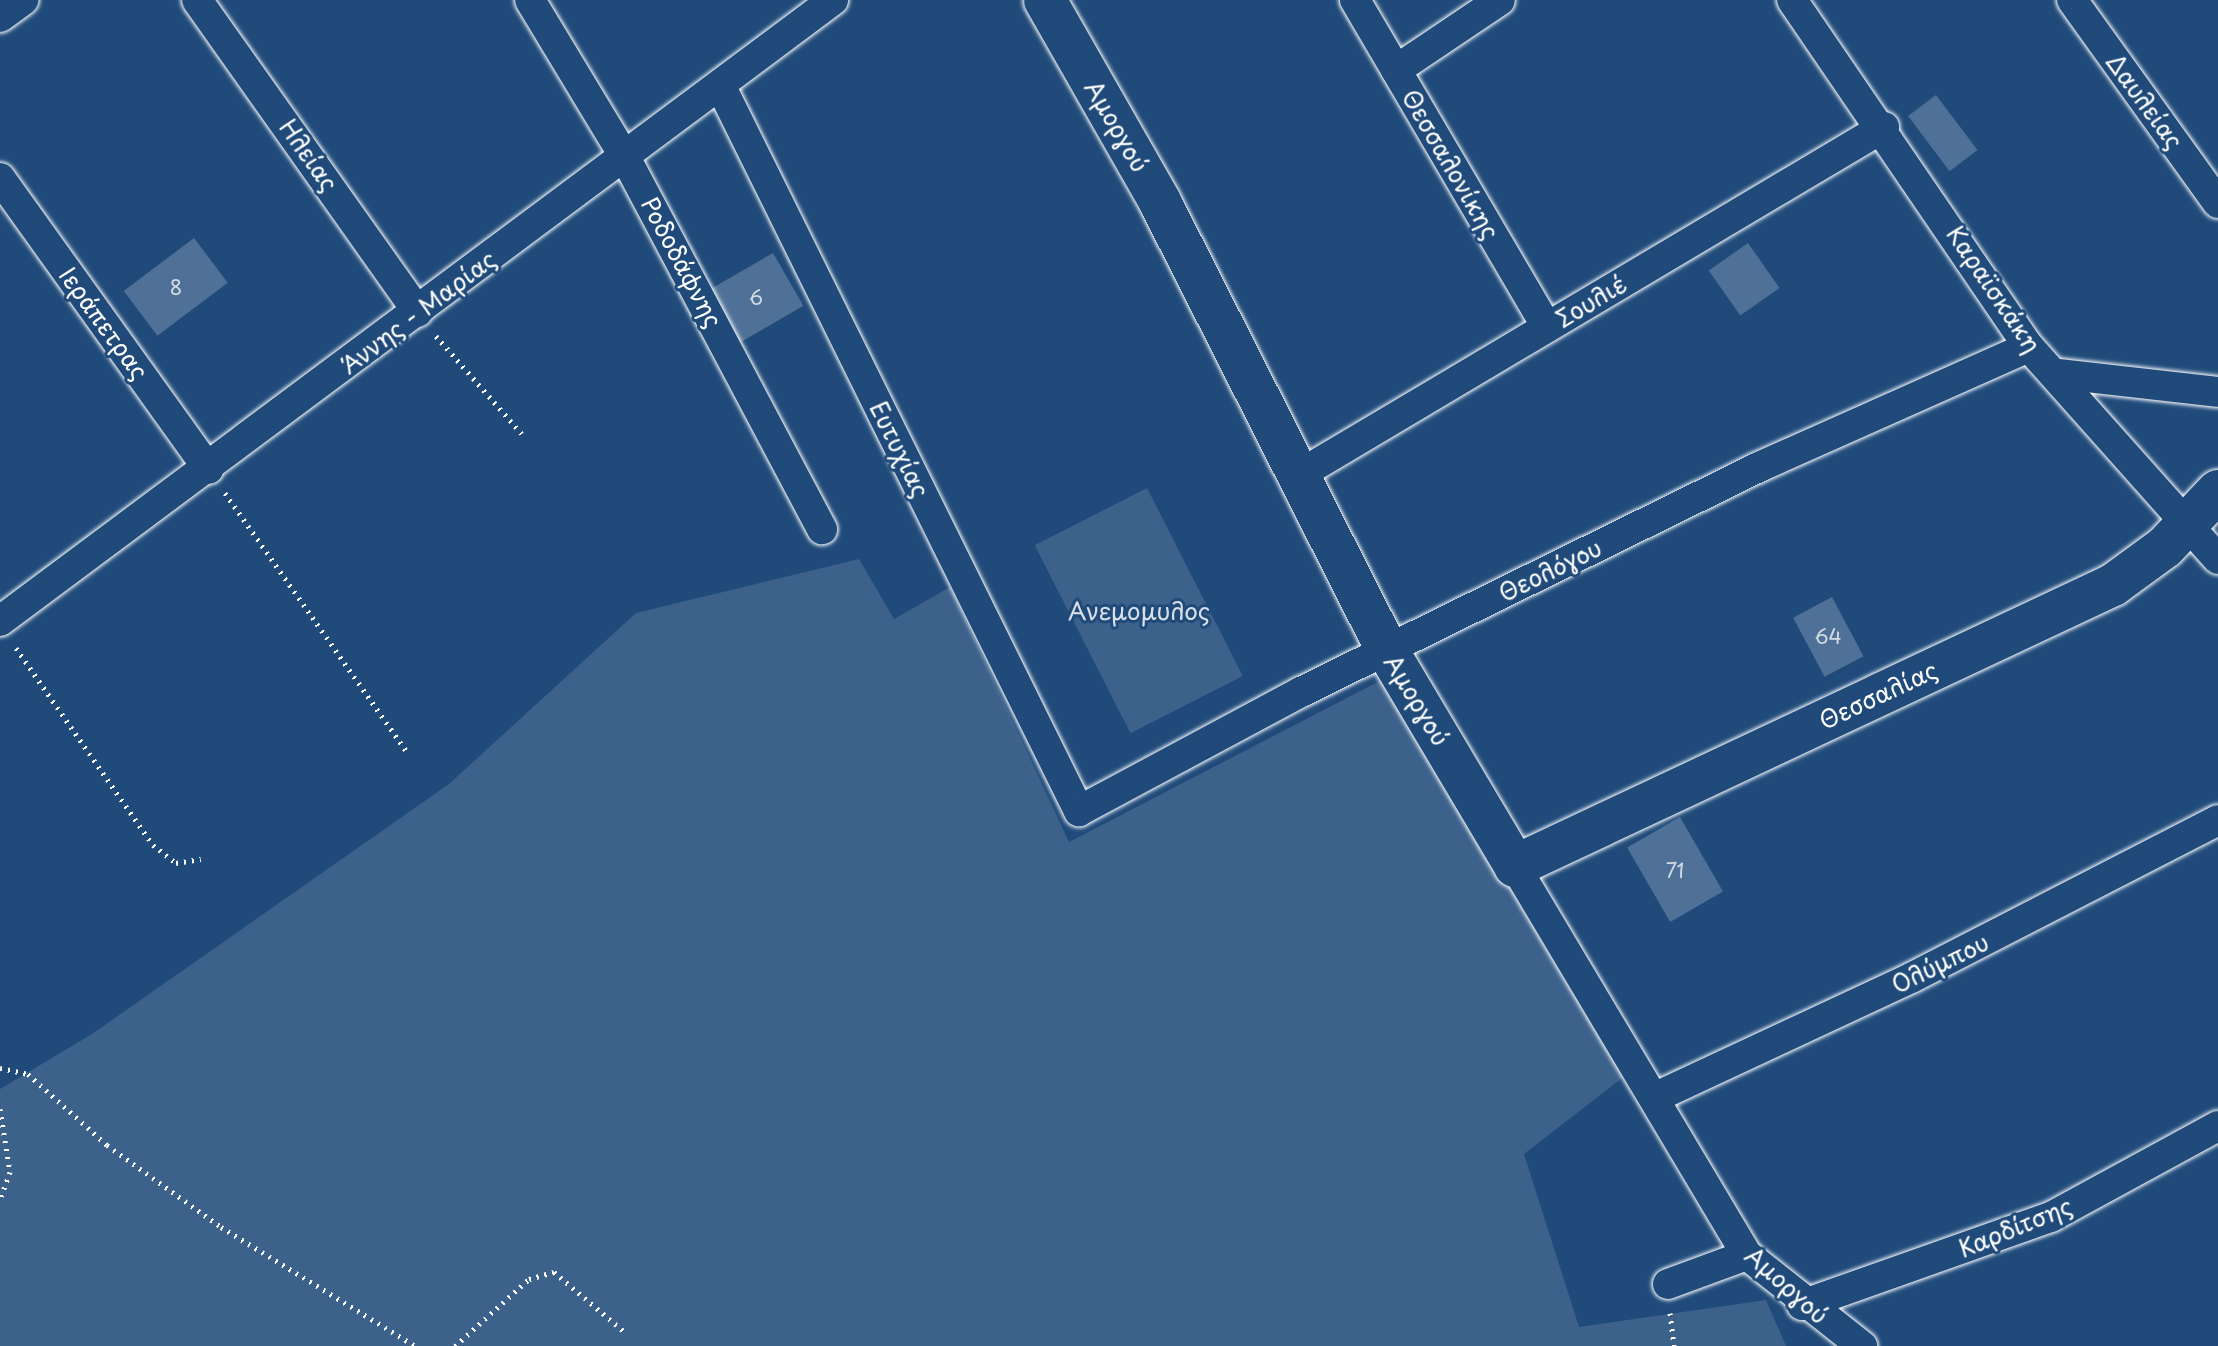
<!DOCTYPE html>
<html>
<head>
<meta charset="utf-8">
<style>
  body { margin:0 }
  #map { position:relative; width:2218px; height:1346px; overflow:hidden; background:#1f4a7a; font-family:"Playpen Sans",sans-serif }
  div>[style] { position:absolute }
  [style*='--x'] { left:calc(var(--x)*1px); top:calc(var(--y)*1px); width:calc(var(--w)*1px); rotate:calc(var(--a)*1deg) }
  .green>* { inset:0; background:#3c618b; transform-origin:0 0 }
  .building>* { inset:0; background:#507197; transform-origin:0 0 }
  .path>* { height:5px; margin-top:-2.5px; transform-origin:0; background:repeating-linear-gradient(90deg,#fff 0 2px,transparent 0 8px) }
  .roads { filter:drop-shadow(0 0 2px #fff) drop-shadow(0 0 2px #fff) }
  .street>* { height:30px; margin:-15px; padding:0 15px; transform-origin:15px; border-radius:15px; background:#1f4a7a }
  .secondary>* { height:42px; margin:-21px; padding:0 21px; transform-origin:21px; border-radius:21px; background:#1f4a7a }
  span { translate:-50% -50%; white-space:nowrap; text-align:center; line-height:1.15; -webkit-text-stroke:6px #1f4a7a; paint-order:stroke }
  .number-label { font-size:20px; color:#d3dce5 }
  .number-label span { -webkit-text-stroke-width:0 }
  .street-label { font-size:24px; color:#fff }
  .park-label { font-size:24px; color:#d8dfe8 }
</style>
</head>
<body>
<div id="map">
  <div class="green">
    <div style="left:1147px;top:488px;width:211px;height:126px;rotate:63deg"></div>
    <div style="clip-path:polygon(859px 559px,894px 619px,950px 587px,1069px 842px,1395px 673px,1626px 1075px,1524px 1154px,1579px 1327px,1766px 1300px,1786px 1346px,0 1346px,0 1089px,92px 1034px,449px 784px,636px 613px)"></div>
  </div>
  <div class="building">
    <div style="left:1936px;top:95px;width:69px;height:35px;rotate:53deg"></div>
    <div style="left:194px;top:238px;width:56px;height:88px;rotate:53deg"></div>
    <div style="left:1748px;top:243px;width:55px;height:48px;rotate:55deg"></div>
    <div style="left:773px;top:253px;width:61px;height:73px;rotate:60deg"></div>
    <div style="left:1832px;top:597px;width:67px;height:44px;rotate:62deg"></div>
    <div style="left:1680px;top:817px;width:86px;height:61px;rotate:60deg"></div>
  </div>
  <div class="path">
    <div style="--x:436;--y:336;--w:130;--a:48.7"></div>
    <div style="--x:225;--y:493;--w:315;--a:54.9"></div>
    <div style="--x:16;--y:648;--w:240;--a:55.2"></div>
    <div style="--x:153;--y:845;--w:29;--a:38"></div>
    <div style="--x:176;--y:863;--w:25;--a:-9"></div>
    <div style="--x:0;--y:1068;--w:29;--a:12"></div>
    <div style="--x:28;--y:1074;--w:106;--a:41.9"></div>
    <div style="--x:107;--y:1145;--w:140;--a:35.7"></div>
    <div style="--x:221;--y:1227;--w:228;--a:31.5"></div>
    <div style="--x:0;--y:1109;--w:64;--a:81"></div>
    <div style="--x:10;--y:1172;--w:30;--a:110"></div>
    <div style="--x:1670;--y:1313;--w:33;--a:83"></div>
    <div style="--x:455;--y:1346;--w:100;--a:-42.2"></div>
    <div style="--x:529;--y:1279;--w:26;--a:-16"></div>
    <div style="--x:554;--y:1272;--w:94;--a:40.3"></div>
  </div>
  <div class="roads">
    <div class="street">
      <div style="--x:197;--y:0;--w:382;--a:54.7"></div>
      <div style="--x:530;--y:0;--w:186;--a:58.9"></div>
      <div style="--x:626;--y:159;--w:419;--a:62.1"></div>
      <div style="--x:1355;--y:0;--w:379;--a:59.6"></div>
      <div style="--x:1792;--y:0;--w:420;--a:55.7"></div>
      <div style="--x:2029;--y:347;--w:284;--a:48.3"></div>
      <div style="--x:2072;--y:0;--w:250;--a:54.3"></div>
      <div style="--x:0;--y:17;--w:29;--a:-36"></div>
      <div style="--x:1396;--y:70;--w:125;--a:-33.9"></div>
      <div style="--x:721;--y:87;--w:808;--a:63.69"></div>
      <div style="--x:1079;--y:811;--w:252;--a:-28.2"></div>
      <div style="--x:1301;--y:692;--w:510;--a:-26.16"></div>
      <div style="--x:1759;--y:467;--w:295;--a:-24"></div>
      <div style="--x:0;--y:178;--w:358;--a:54.4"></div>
      <div style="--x:2060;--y:374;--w:159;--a:6.5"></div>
      <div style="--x:1297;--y:476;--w:683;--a:-30.73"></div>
      <div style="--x:0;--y:621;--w:1039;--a:-36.7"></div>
      <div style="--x:1515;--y:866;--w:453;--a:59.2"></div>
      <div style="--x:1747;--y:1255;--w:147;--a:38.4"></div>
      <div style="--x:1658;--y:1096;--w:279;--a:-25"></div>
      <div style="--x:1911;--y:978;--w:345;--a:-27.2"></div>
      <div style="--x:1668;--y:1284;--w:84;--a:-20.2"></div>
      <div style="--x:1802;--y:1305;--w:264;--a:-19.5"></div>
      <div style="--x:2051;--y:1217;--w:190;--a:-28.6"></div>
    </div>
    <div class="secondary">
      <div style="--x:1045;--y:0;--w:232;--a:60.3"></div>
      <div style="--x:1160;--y:202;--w:502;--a:63.13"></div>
      <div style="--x:1387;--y:650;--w:251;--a:59.3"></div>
      <div style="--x:1515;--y:866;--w:661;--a:-25.17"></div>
      <div style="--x:2113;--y:585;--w:64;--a:-36.2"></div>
      <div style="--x:2165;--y:547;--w:77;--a:-46.6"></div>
    </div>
  </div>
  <div class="number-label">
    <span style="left:176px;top:287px">8</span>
    <span style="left:756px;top:297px">6</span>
    <span style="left:1828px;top:636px">64</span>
    <span style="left:1675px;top:870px">71</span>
  </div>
  <div class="street-label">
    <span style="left:2145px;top:101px;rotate:54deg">Δαυλείας</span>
    <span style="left:1117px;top:126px;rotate:60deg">Αμοργού</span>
    <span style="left:309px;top:155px;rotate:55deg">Ηλείας</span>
    <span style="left:1451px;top:164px;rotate:60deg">Θεσσαλονίκης</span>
    <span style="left:682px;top:262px;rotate:62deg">Ροδοδάφνης</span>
    <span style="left:1994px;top:289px;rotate:56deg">Καραϊσκάκη</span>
    <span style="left:1591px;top:301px;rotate:-31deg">Σουλιέ</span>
    <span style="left:418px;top:312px;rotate:-37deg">Άννης - Μαρίας</span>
    <span style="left:104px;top:323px;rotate:54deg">Ιεράπετρας</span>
    <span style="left:900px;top:449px;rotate:64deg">Ευτυχίας</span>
    <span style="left:1550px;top:570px;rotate:-26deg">Θεολόγου</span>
    <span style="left:1878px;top:695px;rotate:-25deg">Θεσσαλίας</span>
    <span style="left:1417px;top:700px;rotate:59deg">Αμοργού</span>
    <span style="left:1940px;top:963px;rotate:-26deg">Ολύμπου</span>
    <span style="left:2015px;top:1227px;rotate:-22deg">Καρδίτσης</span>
    <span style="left:1787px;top:1285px;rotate:42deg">Αμοργού</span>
  </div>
  <div class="park-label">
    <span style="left:1139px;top:611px">Ανεμομυλος</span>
  </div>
</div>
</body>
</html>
